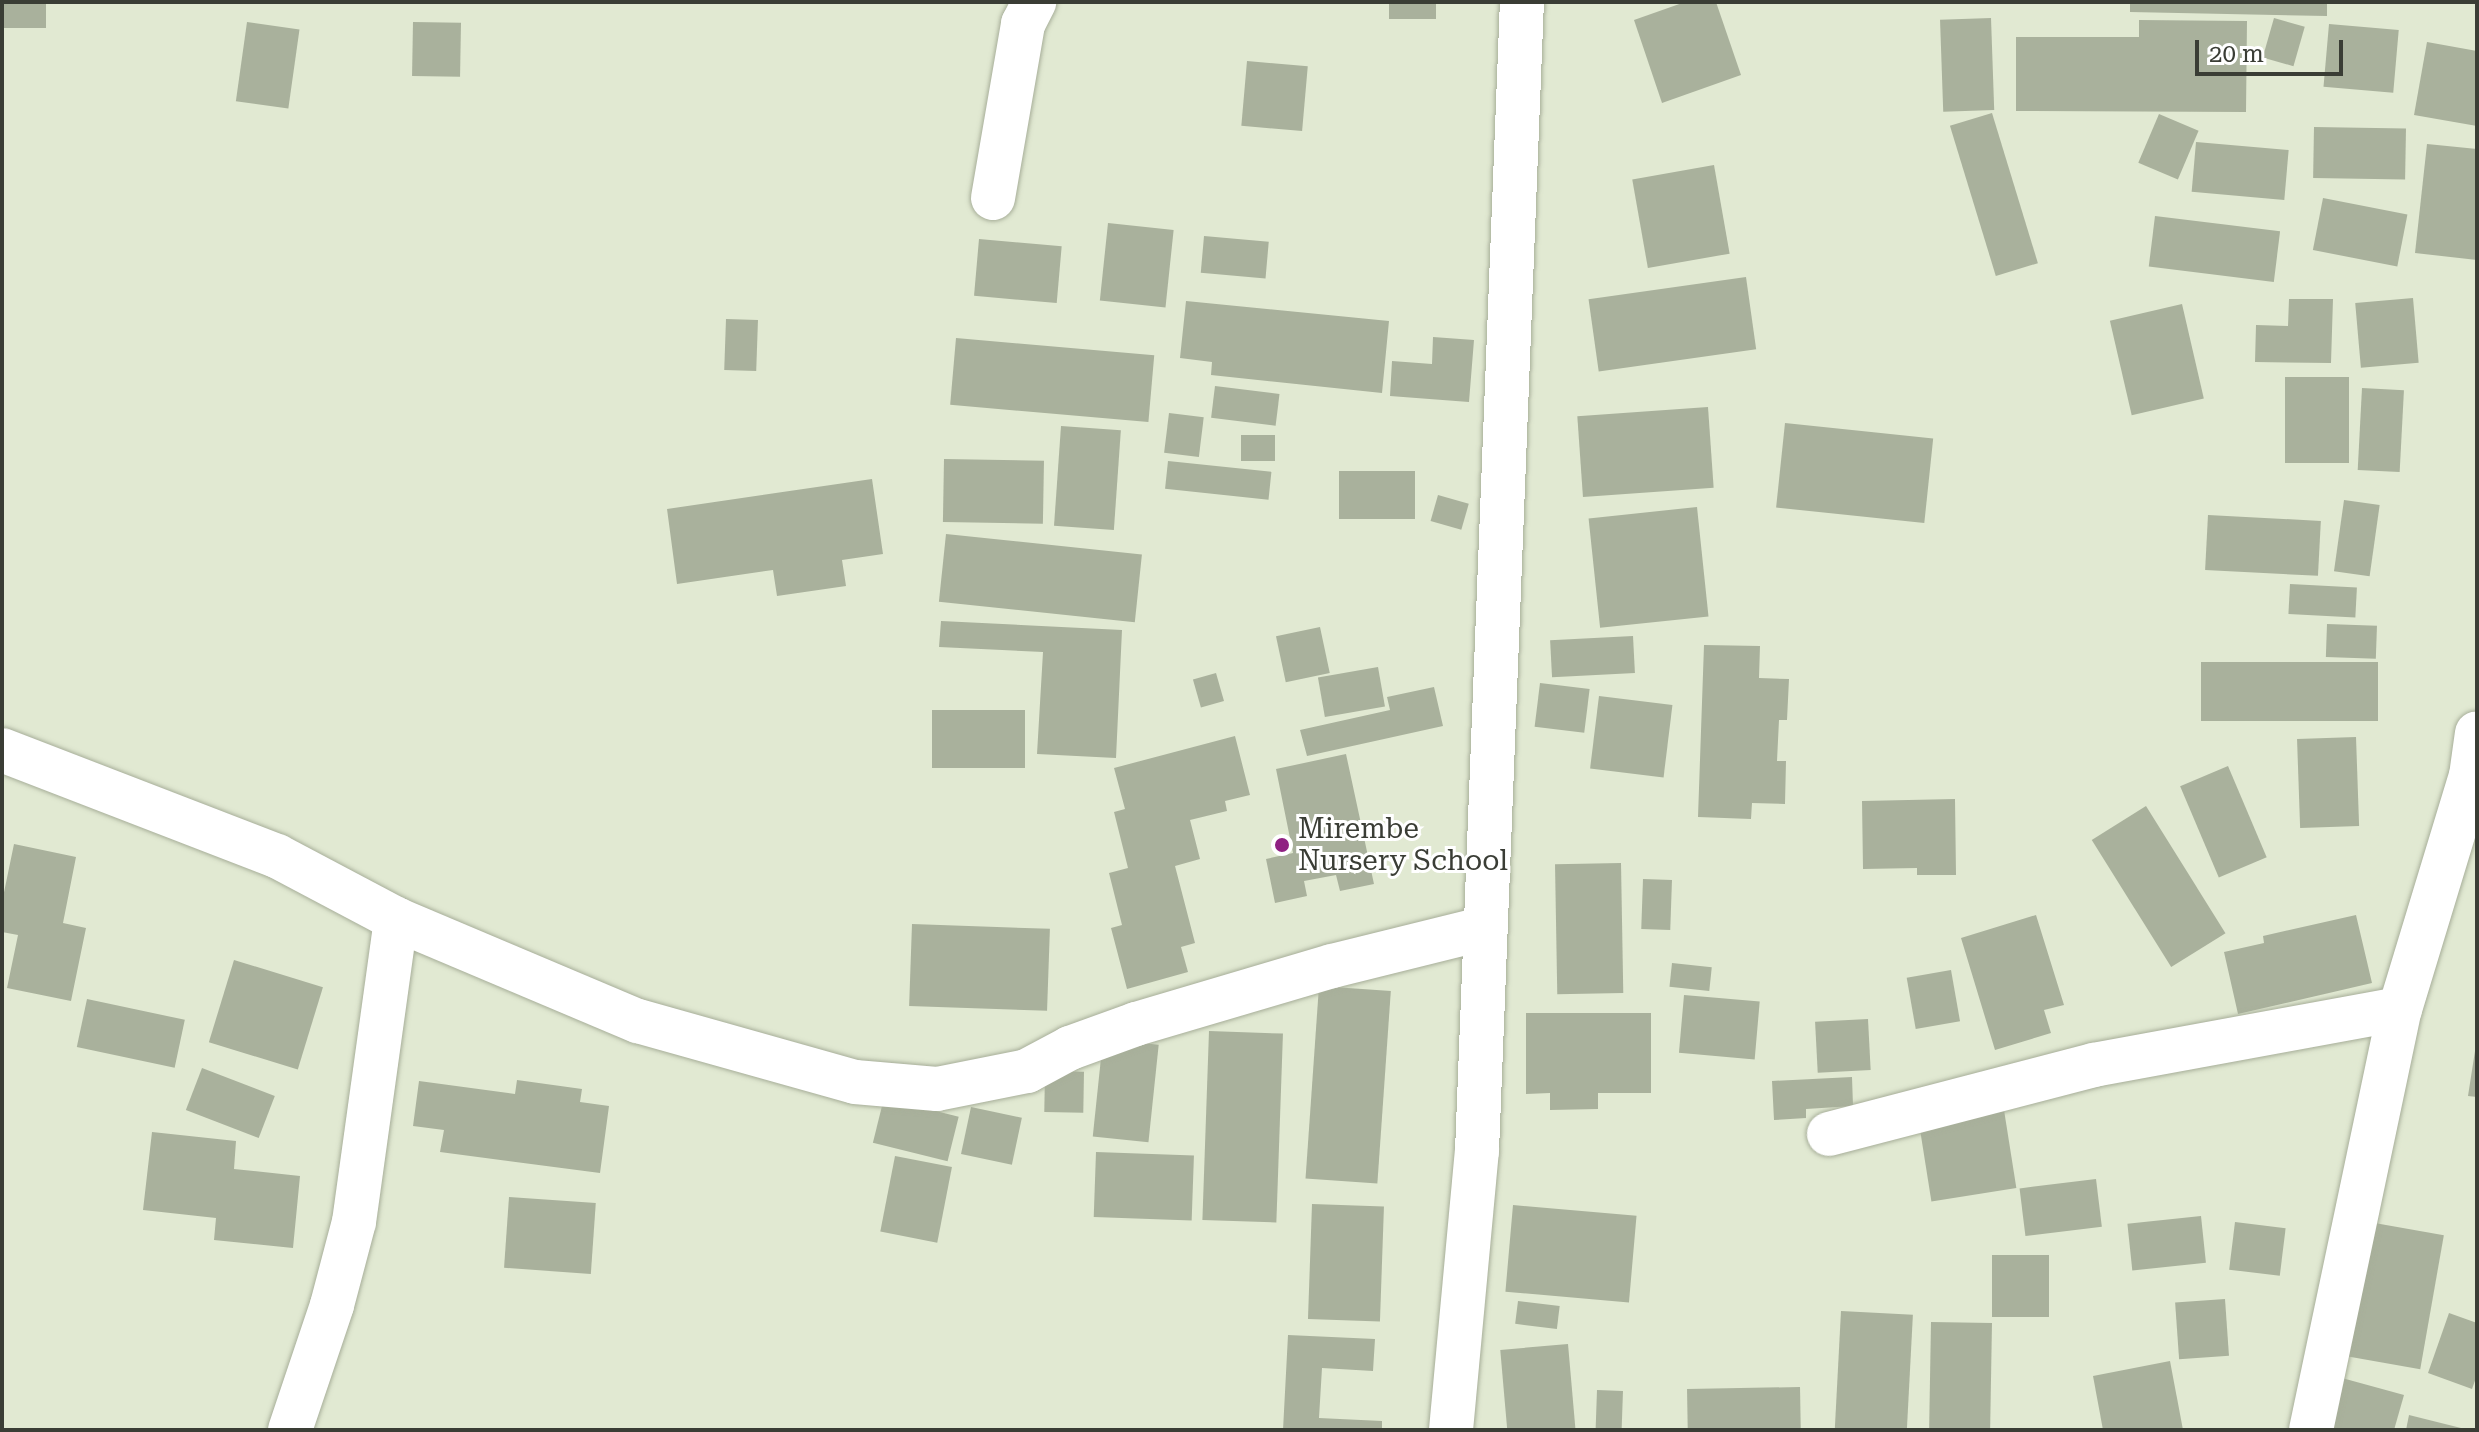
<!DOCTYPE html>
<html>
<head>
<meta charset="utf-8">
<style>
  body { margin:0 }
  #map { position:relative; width:2479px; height:1432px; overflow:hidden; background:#e1e9d2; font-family:"Roboto Serif",serif }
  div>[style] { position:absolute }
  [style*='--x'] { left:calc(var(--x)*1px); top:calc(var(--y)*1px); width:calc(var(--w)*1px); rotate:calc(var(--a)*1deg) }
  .building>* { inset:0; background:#a9b19c; transform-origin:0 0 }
  .roads { filter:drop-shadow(0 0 2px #a7ae99) drop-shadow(0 0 2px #a7ae99) }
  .minor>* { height:44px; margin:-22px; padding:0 22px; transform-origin:22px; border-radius:22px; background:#fff }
  .dots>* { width:22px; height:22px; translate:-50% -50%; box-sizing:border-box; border:4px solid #fff; border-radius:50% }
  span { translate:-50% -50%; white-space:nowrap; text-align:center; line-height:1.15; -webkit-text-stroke:6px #fff; paint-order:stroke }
  .poi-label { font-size:28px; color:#3a3d35 }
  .left { translate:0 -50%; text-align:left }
  .frame { position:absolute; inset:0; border:4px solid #3a3d35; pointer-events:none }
  .scale { position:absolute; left:2195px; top:40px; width:148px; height:36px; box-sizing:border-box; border:4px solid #3a3d35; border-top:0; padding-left:10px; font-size:24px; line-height:28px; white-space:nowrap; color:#3a3d35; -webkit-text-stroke:6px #fff; paint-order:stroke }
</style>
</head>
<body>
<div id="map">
  <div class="building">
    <div style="left:2px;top:2px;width:44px;height:26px"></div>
    <div style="left:1389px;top:2px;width:47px;height:17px"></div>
    <div style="clip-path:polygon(1685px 2px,1716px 2px,1741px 75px,1662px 103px,1634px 20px)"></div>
    <div style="clip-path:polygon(2130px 2px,2327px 2px,2327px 16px,2130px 12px)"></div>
    <div style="left:1991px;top:18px;width:92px;height:51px;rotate:88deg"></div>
    <div style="left:2274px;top:18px;width:32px;height:41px;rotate:16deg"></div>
    <div style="clip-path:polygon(2139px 20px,2247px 21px,2246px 112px,2016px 111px,2016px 37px,2139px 37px)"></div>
    <div style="left:247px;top:22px;width:53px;height:80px;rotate:8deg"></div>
    <div style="left:413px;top:22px;width:48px;height:54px;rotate:1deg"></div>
    <div style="left:2329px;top:24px;width:70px;height:63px;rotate:5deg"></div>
    <div style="clip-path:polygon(2427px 42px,2477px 51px,2477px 126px,2414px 115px)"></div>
    <div style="left:1247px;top:61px;width:61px;height:65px;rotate:5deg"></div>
    <div style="left:1992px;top:113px;width:157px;height:44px;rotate:73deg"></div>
    <div style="left:2159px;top:114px;width:43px;height:53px;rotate:23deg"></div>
    <div style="left:2314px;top:127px;width:92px;height:51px;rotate:1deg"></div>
    <div style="left:2196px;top:142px;width:93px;height:50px;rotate:5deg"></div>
    <div style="clip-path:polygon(2427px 144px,2477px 149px,2477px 260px,2415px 253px)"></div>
    <div style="left:1714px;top:165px;width:90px;height:83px;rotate:80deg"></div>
    <div style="left:2323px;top:198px;width:86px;height:53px;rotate:11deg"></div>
    <div style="left:2155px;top:216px;width:126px;height:51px;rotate:7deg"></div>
    <div style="left:1108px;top:223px;width:66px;height:78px;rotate:6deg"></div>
    <div style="left:1204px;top:236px;width:65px;height:37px;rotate:5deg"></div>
    <div style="left:979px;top:239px;width:83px;height:57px;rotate:5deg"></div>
    <div style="left:1746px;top:277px;width:73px;height:159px;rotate:82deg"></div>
    <div style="left:2413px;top:298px;width:65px;height:58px;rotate:85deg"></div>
    <div style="clip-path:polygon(2289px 299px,2333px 299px,2331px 363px,2255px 362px,2256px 325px,2288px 326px)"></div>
    <div style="clip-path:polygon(1186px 301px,1389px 321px,1382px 393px,1211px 375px,1212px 362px,1180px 358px)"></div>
    <div style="left:2182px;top:304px;width:97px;height:74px;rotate:77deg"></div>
    <div style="left:726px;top:319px;width:32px;height:51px;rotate:2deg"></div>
    <div style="clip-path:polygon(1433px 337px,1474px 340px,1469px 402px,1390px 396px,1392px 361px,1432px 364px)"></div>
    <div style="left:956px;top:338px;width:199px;height:67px;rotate:5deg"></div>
    <div style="left:2285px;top:377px;width:64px;height:86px"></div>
    <div style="left:1215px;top:386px;width:65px;height:32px;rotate:7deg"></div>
    <div style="left:2362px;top:388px;width:42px;height:82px;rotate:3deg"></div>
    <div style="left:1708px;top:407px;width:81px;height:131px;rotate:86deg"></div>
    <div style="left:1169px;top:413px;width:35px;height:40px;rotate:7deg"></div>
    <div style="left:1785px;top:423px;width:149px;height:85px;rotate:6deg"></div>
    <div style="left:1061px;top:426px;width:60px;height:100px;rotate:4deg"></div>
    <div style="left:1241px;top:435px;width:34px;height:26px"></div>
    <div style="left:944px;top:459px;width:100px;height:63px;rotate:1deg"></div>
    <div style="left:1168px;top:461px;width:104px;height:28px;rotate:6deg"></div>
    <div style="left:1339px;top:471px;width:76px;height:48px"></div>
    <div style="clip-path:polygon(872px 479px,883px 554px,842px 560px,846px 586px,777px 596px,773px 570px,677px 584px,667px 509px)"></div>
    <div style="left:1438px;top:495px;width:32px;height:27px;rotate:16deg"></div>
    <div style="left:2344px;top:500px;width:36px;height:72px;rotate:8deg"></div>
    <div style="left:1697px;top:507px;width:110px;height:109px;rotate:84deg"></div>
    <div style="left:2208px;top:515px;width:113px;height:55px;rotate:3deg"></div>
    <div style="left:946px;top:534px;width:197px;height:68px;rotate:6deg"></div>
    <div style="left:2290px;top:584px;width:67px;height:30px;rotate:3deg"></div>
    <div style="clip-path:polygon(941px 621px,1122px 630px,1116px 758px,1037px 754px,1043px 652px,939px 647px)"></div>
    <div style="left:2327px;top:624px;width:50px;height:33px;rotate:2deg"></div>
    <div style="left:1320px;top:627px;width:47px;height:45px;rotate:78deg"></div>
    <div style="left:1633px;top:636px;width:37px;height:83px;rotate:87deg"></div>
    <div style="clip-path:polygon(1704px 645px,1760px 646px,1759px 678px,1789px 679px,1787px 720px,1779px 720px,1777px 761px,1786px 761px,1785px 804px,1752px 803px,1751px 819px,1698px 817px)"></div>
    <div style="left:2201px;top:662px;width:177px;height:59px"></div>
    <div style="left:1378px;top:667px;width:40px;height:61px;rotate:80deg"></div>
    <div style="left:1216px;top:673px;width:29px;height:24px;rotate:74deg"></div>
    <div style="left:1540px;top:683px;width:50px;height:44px;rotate:7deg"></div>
    <div style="clip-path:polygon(1434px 687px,1443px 726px,1307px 756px,1300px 730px,1390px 710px,1387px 697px)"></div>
    <div style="left:1599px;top:696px;width:74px;height:73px;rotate:7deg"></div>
    <div style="left:932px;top:710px;width:93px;height:58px"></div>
    <div style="clip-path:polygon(1235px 736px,1250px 795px,1225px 801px,1227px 811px,1190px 820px,1200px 859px,1175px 866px,1195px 943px,1181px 947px,1188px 972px,1127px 989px,1111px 928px,1122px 925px,1109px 873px,1128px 868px,1114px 812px,1125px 809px,1114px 768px)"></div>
    <div style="left:2356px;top:737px;width:89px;height:59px;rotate:88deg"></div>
    <div style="clip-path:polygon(1346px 754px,1374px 884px,1340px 891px,1336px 875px,1304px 881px,1307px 896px,1275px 903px,1266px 859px,1293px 853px,1276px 769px)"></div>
    <div style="left:2228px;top:766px;width:99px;height:52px;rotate:67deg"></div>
    <div style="clip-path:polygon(1955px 799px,1956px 875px,1917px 875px,1917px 868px,1863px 869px,1862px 801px)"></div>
    <div style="left:2146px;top:806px;width:150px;height:64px;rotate:58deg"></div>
    <div style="clip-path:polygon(14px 844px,76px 857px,63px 923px,86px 928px,71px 1001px,7px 988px,18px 935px,2px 932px,2px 902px)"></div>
    <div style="left:1621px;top:863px;width:130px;height:66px;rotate:89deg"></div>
    <div style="left:1643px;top:879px;width:29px;height:50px;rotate:2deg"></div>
    <div style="clip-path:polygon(2036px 915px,2064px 1005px,2044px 1010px,2051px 1033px,1995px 1050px,1961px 938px)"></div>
    <div style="clip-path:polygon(2356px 915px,2372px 983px,2238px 1014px,2224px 952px,2264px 943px,2263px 936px)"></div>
    <div style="left:912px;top:924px;width:138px;height:82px;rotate:2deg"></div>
    <div style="left:234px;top:960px;width:93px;height:86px;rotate:17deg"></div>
    <div style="left:1672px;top:963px;width:40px;height:24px;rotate:6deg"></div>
    <div style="left:1951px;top:970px;width:52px;height:45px;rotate:80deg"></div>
    <div style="left:1319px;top:986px;width:72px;height:193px;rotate:4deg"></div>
    <div style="left:1684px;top:995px;width:76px;height:58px;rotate:5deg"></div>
    <div style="left:87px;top:999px;width:100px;height:49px;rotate:12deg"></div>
    <div style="clip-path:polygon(1526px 1013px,1651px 1013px,1651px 1093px,1598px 1093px,1598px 1109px,1550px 1110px,1550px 1093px,1526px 1094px)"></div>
    <div style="left:1868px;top:1019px;width:51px;height:53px;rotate:87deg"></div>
    <div style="left:1209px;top:1031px;width:74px;height:189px;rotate:2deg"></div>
    <div style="left:1103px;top:1039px;width:56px;height:98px;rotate:6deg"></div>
    <div style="clip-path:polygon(2475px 1051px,2477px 1051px,2477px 1097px,2468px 1096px)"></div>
    <div style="left:202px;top:1068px;width:78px;height:45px;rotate:21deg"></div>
    <div style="left:1045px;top:1071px;width:39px;height:41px;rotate:1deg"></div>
    <div style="clip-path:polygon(1852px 1077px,1853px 1106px,1806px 1109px,1806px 1118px,1774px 1120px,1772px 1081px)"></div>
    <div style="clip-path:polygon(517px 1080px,582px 1089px,580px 1102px,609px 1106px,600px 1173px,440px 1152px,444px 1130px,413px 1126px,419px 1081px,515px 1094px)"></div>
    <div style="left:884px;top:1098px;width:77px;height:46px;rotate:14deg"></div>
    <div style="left:971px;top:1107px;width:52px;height:48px;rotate:12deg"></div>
    <div style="left:2004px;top:1110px;width:79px;height:86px;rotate:81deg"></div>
    <div style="clip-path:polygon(152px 1132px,236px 1141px,234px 1169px,300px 1176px,293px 1248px,214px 1240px,216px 1218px,143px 1210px)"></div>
    <div style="left:1096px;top:1152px;width:98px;height:65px;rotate:2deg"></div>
    <div style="left:895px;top:1156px;width:58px;height:77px;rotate:11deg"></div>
    <div style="left:2096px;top:1179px;width:48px;height:77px;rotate:83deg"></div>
    <div style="left:509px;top:1197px;width:87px;height:71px;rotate:4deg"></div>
    <div style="left:1312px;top:1204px;width:72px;height:115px;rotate:2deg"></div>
    <div style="left:1513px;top:1205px;width:124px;height:87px;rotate:5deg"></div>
    <div style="left:2201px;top:1216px;width:47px;height:74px;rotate:84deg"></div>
    <div style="left:2235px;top:1222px;width:51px;height:48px;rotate:7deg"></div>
    <div style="left:2369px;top:1222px;width:76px;height:136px;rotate:10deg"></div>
    <div style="left:2049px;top:1255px;width:62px;height:57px;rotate:90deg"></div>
    <div style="left:2225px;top:1299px;width:57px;height:50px;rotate:86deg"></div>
    <div style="left:1518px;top:1301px;width:42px;height:23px;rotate:7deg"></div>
    <div style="left:1841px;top:1311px;width:72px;height:119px;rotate:3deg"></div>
    <div style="clip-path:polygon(2449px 1313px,2477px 1323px,2477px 1375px,2472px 1389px,2428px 1373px)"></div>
    <div style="left:1931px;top:1322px;width:61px;height:108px;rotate:1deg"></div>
    <div style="clip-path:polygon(1288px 1335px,1375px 1339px,1373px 1371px,1322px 1368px,1319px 1418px,1382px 1421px,1382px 1430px,1283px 1430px)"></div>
    <div style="left:1568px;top:1344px;width:85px;height:68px;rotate:85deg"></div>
    <div style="clip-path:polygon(2170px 1361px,2183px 1430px,2103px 1430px,2093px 1376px)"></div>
    <div style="clip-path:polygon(2342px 1378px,2404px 1395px,2394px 1430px,2327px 1430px)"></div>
    <div style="left:1800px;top:1387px;width:43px;height:113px;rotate:89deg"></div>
    <div style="left:1597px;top:1390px;width:26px;height:40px;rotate:2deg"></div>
    <div style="clip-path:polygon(2409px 1415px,2465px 1429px,2465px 1430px,2406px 1430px)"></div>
  </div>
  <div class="roads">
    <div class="minor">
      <div style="--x:993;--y:198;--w:177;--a:-80.2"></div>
      <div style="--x:1023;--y:24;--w:25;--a:-63"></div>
      <div style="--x:2;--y:750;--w:295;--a:21.1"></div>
      <div style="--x:277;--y:856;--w:135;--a:27.9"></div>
      <div style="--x:396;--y:919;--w:263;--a:22.9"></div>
      <div style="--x:638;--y:1021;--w:225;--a:15.7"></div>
      <div style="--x:855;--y:1082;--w:82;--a:4.9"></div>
      <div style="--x:937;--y:1089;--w:92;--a:-11.3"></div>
      <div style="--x:1027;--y:1071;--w:49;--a:-28.1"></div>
      <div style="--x:1070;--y:1048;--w:70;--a:-20"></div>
      <div style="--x:1136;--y:1024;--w:204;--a:-16.5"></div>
      <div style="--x:1332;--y:966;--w:158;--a:-13.9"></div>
      <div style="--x:1829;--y:1134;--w:274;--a:-14.6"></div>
      <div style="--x:2094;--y:1065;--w:311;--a:-10.4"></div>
      <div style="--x:290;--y:1430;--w:132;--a:-71.4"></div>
      <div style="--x:332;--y:1305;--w:86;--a:-75.2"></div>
      <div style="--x:354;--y:1222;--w:306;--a:-82.1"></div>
      <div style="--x:1451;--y:1430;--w:280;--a:-84.7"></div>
      <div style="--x:1477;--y:1151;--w:1150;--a:-87.76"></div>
      <div style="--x:2311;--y:1430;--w:430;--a:-78.1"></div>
      <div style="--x:2400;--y:1009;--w:244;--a:-73.1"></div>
      <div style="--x:2471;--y:776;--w:43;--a:-82.1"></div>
    </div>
  </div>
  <div class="dots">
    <div style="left:1282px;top:845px;background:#8f2082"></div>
  </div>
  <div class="poi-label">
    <span class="left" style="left:1298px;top:845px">Mirembe<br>Nursery School</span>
  </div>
  <div class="frame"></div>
  <div class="scale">20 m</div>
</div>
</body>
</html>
